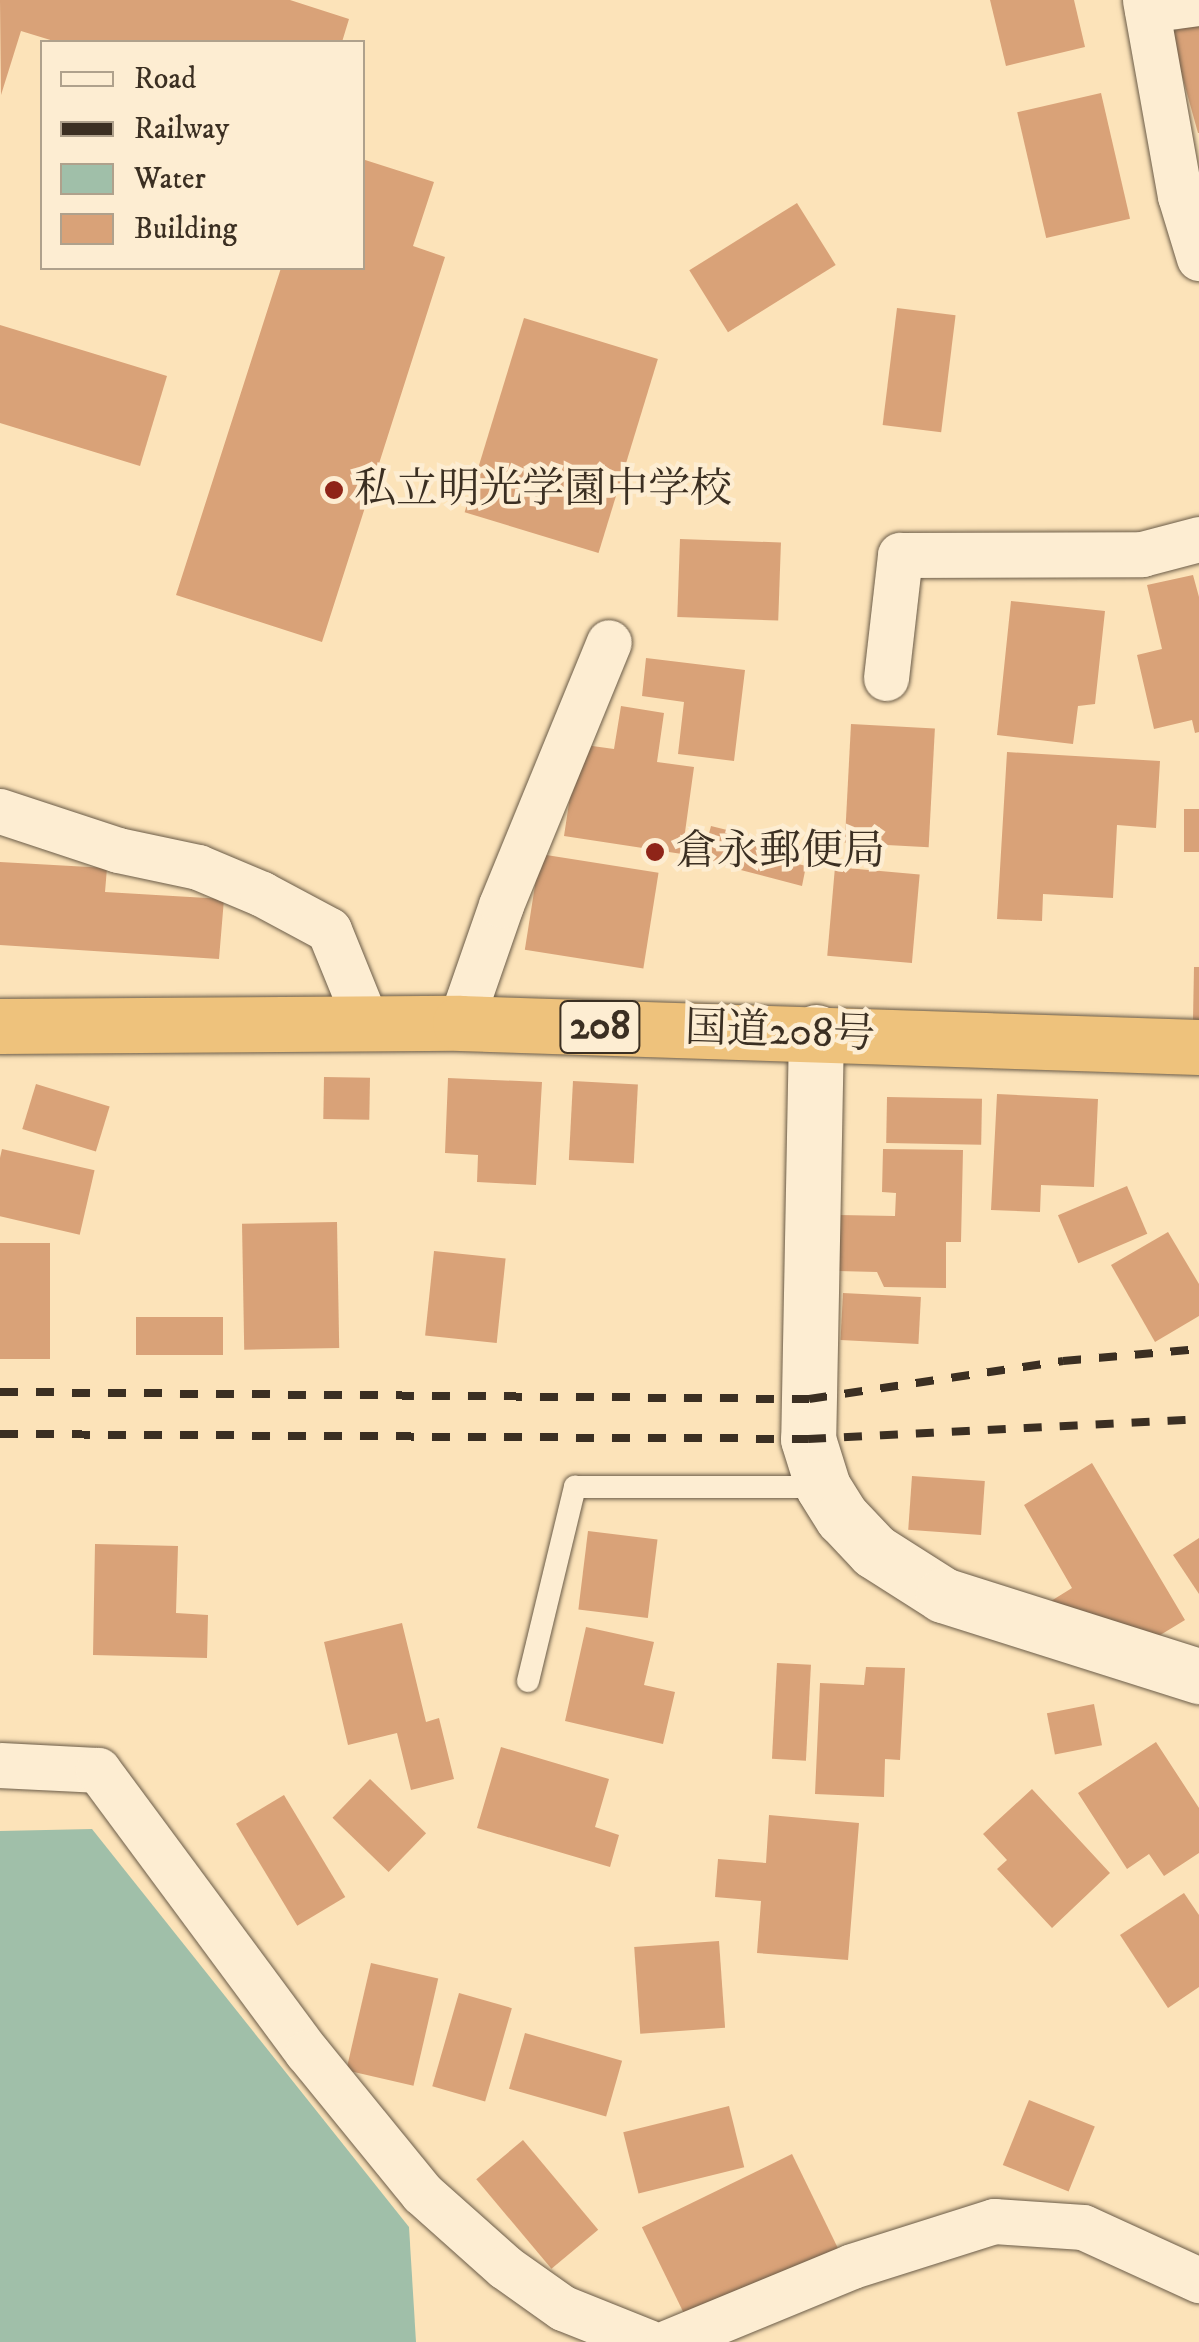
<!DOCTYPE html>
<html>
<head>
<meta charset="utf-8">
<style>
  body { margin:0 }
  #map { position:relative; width:1199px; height:2342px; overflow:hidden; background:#fce3b9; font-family:"IM FELL DW Pica","Noto Serif JP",serif }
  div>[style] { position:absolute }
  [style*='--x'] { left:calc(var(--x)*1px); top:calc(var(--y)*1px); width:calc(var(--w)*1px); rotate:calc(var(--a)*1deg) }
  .water>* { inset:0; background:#a0bfa9 }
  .building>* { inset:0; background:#d9a278; transform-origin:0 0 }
  .roads { filter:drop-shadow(0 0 2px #6b5c48) drop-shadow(0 0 2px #6b5c48) }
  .lane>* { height:22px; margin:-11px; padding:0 11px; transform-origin:11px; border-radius:11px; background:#fdedd2 }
  .street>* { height:45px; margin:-22.5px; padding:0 22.5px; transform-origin:22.5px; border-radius:22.5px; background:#fdedd2 }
  .secondary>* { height:55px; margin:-27.5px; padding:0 27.5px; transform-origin:27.5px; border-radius:27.5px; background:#fdedd2 }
  .highway>* { height:55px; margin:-27.5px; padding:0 27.5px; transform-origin:27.5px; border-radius:27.5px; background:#eec27c }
  .rail>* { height:8px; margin-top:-4px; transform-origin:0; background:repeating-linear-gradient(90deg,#3b2f22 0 18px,transparent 0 36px) }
  .dots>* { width:28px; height:28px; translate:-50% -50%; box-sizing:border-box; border:5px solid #fdedd2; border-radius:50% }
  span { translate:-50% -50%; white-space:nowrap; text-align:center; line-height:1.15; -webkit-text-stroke:9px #fdedd2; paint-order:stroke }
  .shield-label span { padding:2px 8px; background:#fdedd2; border:2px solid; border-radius:8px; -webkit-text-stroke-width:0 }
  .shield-label { font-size:40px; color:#3b2f22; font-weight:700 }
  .poi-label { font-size:42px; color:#3b2f22 }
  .left { translate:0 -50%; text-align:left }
  .street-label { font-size:42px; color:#3b2f22 }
  .legend { position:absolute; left:40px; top:40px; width:325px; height:230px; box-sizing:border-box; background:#fdedd2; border:2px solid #afa18c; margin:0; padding:12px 18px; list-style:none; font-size:30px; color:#3b2f22 }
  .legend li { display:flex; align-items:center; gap:20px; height:50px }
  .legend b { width:50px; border:2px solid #afa18c }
</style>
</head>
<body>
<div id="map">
  <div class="water">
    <div style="clip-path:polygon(92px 1829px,409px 2227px,416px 2342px,0 2342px,0 1831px)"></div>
  </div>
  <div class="building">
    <div style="clip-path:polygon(0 0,290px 0,349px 19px,342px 42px,57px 42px,21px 31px,1px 95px)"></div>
    <div style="clip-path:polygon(990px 0,1074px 0,1085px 47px,1006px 66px)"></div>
    <div style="clip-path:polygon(1199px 23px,1199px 133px,1198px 133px,1170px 32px)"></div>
    <div style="left:1101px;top:93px;width:129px;height:86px;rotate:77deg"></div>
    <div style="clip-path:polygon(362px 159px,434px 182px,413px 246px,445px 257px,322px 642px,176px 595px,281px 268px,362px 268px)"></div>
    <div style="left:797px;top:203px;width:73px;height:127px;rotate:58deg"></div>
    <div style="left:897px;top:308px;width:59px;height:118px;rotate:7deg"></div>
    <div style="left:524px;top:318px;width:140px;height:203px;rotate:17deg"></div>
    <div style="clip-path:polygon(0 325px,167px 376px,140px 466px,0 423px)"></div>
    <div style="left:680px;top:539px;width:101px;height:78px;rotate:2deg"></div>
    <div style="clip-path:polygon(1193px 575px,1199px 597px,1199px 732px,1195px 733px,1192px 720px,1154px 729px,1137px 655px,1162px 649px,1147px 585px)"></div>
    <div style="clip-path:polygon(1011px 601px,1105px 611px,1095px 704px,1078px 706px,1073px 744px,997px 735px)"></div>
    <div style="clip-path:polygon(646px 658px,745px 670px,734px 761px,678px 754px,684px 702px,642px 696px)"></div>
    <div style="clip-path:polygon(621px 706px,664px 713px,657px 762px,694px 767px,682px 854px,564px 836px,578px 744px,614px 749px)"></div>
    <div style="left:851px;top:724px;width:84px;height:119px;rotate:3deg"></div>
    <div style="clip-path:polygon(1007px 752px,1160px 761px,1156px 828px,1117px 825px,1113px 898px,1043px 894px,1042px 921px,997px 919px)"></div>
    <div style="left:1184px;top:809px;width:15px;height:43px"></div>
    <div style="clip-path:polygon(711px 826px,763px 839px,758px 854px,806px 866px,802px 886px,702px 860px)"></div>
    <div style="left:540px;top:854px;width:120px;height:97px;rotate:9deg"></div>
    <div style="clip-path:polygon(0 862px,107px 868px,105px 892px,224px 899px,219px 959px,0 945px)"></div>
    <div style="left:835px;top:867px;width:85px;height:89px;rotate:5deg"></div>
    <div style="clip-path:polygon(1194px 967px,1199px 967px,1199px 1020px,1193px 1020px)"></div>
    <div style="left:324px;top:1077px;width:46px;height:42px;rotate:1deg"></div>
    <div style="clip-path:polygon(448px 1078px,542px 1082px,536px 1185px,477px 1182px,478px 1155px,445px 1153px)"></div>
    <div style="left:573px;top:1081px;width:65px;height:79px;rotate:3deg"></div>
    <div style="left:36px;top:1084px;width:77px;height:47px;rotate:17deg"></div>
    <div style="clip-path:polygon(997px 1094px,1098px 1099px,1094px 1187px,1041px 1185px,1040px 1212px,991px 1210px)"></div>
    <div style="left:887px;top:1097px;width:95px;height:46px;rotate:1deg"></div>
    <div style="left:2px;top:1149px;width:95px;height:66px;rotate:13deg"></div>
    <div style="clip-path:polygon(883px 1149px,963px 1150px,961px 1242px,946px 1242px,946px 1288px,884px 1287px,877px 1272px,838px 1271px,839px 1215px,895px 1216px,896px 1193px,882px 1192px)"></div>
    <div style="left:1127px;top:1186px;width:52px;height:75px;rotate:67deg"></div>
    <div style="left:337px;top:1222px;width:126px;height:95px;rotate:89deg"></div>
    <div style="clip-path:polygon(1168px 1232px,1199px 1284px,1199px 1316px,1155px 1342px,1111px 1265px)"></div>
    <div style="left:0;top:1243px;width:50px;height:116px"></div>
    <div style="left:434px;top:1251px;width:72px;height:85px;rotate:6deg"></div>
    <div style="left:843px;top:1293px;width:78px;height:47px;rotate:3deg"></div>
    <div style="left:136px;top:1317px;width:87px;height:38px"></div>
    <div style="clip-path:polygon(1092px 1463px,1185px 1620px,1152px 1640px,1051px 1601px,1072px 1588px,1024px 1505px)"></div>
    <div style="left:912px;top:1476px;width:73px;height:54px;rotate:4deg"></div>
    <div style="left:588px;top:1531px;width:70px;height:79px;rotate:7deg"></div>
    <div style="clip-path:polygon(1199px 1538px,1199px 1594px,1173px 1555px)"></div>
    <div style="clip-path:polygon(95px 1544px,178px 1546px,176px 1613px,208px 1615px,207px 1658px,93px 1655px)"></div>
    <div style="clip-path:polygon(402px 1623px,426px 1722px,439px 1718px,454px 1779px,411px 1790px,397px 1733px,348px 1745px,324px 1642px)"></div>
    <div style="clip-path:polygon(586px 1627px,654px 1642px,644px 1685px,675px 1692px,663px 1744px,565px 1721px)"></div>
    <div style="left:777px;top:1663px;width:34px;height:96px;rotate:3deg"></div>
    <div style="clip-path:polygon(866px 1667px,905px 1668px,900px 1760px,885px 1759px,884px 1797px,815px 1794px,820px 1683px,864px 1685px)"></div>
    <div style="left:1094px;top:1704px;width:42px;height:48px;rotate:79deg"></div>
    <div style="clip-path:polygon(1156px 1742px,1199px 1808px,1199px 1853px,1164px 1876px,1149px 1854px,1127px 1869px,1078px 1793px)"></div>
    <div style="clip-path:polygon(501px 1747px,609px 1779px,595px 1827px,619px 1835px,610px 1867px,477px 1828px)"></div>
    <div style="left:370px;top:1779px;width:78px;height:54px;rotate:44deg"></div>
    <div style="clip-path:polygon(1032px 1789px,1110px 1873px,1052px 1928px,997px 1869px,1007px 1860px,983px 1834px)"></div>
    <div style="left:284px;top:1795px;width:119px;height:56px;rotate:59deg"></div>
    <div style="clip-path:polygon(769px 1815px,859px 1823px,848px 1960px,757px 1953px,761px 1901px,715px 1897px,718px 1859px,766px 1863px)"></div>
    <div style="clip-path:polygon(1184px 1893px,1199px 1915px,1199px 1987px,1168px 2008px,1120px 1935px)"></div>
    <div style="left:719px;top:1941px;width:87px;height:85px;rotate:86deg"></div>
    <div style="left:371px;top:1963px;width:69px;height:110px;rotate:13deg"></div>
    <div style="left:459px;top:1993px;width:55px;height:97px;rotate:16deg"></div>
    <div style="left:525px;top:2033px;width:101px;height:58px;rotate:16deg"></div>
    <div style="left:1029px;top:2100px;width:71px;height:70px;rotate:22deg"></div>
    <div style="left:729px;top:2106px;width:63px;height:109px;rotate:76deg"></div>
    <div style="left:523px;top:2140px;width:117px;height:61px;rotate:50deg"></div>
    <div style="left:792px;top:2154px;width:106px;height:167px;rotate:64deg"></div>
  </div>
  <div class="roads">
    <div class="lane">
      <div style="--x:528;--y:1681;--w:200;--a:-76.4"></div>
      <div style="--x:575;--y:1487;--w:248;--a:0"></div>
    </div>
    <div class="street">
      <div style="--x:1145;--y:0;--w:199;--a:79.9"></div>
      <div style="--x:1180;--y:196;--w:65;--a:73"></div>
      <div style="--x:1147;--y:10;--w:52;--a:-7.7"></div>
      <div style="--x:886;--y:678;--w:124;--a:-83.5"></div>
      <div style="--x:900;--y:555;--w:242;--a:-0.2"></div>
      <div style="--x:1142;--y:554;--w:59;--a:-14.7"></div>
      <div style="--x:0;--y:811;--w:124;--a:18.3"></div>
      <div style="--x:118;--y:850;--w:82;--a:12"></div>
      <div style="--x:198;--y:867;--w:69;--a:22.9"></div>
      <div style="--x:262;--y:894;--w:76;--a:28.2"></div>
      <div style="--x:329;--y:930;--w:104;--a:67.9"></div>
      <div style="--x:460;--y:1023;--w:125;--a:-70.8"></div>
      <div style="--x:501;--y:905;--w:284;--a:-67.7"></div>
      <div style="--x:0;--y:1765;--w:98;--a:2.9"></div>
      <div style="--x:98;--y:1770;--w:351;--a:53.5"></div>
      <div style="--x:307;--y:2052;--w:182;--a:50.8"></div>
      <div style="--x:422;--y:2193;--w:111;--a:41.7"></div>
      <div style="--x:505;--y:2267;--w:71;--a:35.3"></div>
      <div style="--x:563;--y:2308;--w:92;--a:21.8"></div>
      <div style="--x:668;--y:2342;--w:199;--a:-22.4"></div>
      <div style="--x:852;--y:2266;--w:149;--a:-17.6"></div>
      <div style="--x:994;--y:2221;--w:89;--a:3.9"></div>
      <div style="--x:1083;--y:2227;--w:128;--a:24.6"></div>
    </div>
    <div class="secondary">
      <div style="--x:816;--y:1032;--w:407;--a:91.1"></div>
      <div style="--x:808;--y:1439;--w:50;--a:72.6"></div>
      <div style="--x:823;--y:1487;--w:36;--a:58"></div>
      <div style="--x:842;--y:1517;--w:47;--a:46.7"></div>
      <div style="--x:874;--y:1551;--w:82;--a:32.5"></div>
      <div style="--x:943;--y:1595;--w:269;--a:17.6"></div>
    </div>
    <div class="highway">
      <div style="--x:0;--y:1026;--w:460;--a:-0.4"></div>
      <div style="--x:460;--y:1023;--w:739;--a:1.86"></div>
    </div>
  </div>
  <div class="rail">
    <div style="--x:0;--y:1392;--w:809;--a:0.5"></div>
    <div style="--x:809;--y:1399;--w:257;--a:-8.5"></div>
    <div style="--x:1063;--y:1361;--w:137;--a:-5"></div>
    <div style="--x:0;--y:1434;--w:808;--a:0.35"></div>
    <div style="--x:808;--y:1439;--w:392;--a:-2.9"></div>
  </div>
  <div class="dots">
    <div style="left:334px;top:490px;background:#8f2418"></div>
    <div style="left:655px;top:852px;background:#8f2418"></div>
  </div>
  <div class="shield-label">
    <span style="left:600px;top:1027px">208</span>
  </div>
  <div class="poi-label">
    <span class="left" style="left:354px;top:490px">私立明光学園中学校</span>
    <span class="left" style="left:675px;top:852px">倉永郵便局</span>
  </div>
  <div class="street-label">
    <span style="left:780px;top:1032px;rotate:2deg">国道208号</span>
  </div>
  <ul class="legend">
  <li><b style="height:12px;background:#fdedd2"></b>Road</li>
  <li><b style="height:12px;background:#3b2f22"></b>Railway</li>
  <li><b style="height:28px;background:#a0bfa9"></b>Water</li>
  <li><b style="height:28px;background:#d9a278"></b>Building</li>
  </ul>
</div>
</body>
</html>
